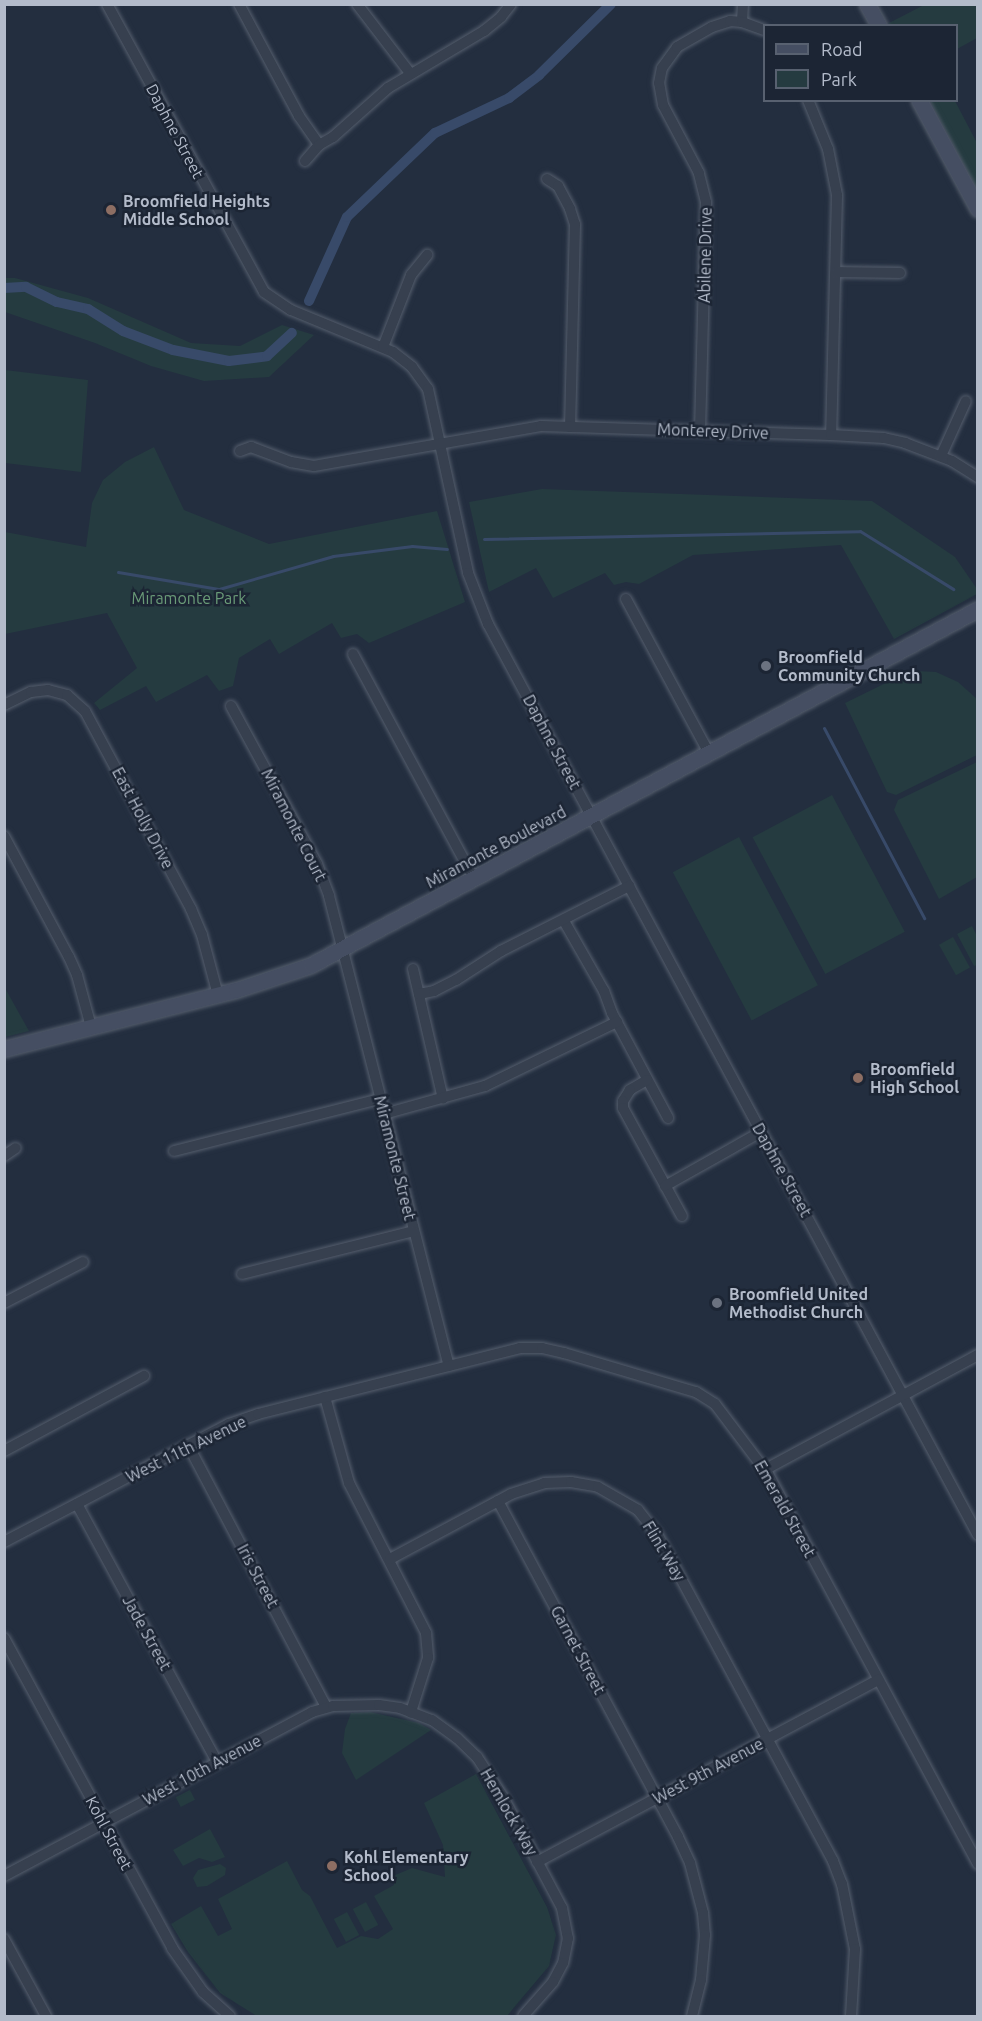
<!DOCTYPE html>
<html>
<head>
<meta charset="utf-8">
<style>
  body { margin:0 }
  #map { position:relative; width:982px; height:2021px; overflow:hidden; background:#232e3f; font-family:Ubuntu,sans-serif }
  div>[style] { position:absolute }
  [style*='--x'] { left:calc(var(--x)*1px); top:calc(var(--y)*1px); width:calc(var(--w)*1px); rotate:calc(var(--a)*1deg) }
  .green>* { inset:0; background:#253b40; transform-origin:0 0 }
  .stream>* { height:3px; margin:-1.5px; padding:0 1.5px; transform-origin:1.5px; border-radius:1.5px; background:#384a69 }
  .canal>* { height:10px; margin:-5px; padding:0 5px; transform-origin:5px; border-radius:5px; background:#384a69 }
  .roads { filter:drop-shadow(0 0 2px #555e6d) drop-shadow(0 0 2px #555e6d) }
  .street>* { height:10px; margin:-5px; padding:0 5px; transform-origin:5px; border-radius:5px; background:#37404f }
  .secondary>* { height:15px; margin:-7.5px; padding:0 7.5px; transform-origin:7.5px; border-radius:7.5px; background:#454e62 }
  .dots>* { width:16px; height:16px; translate:-50% -50%; box-sizing:border-box; border:3px solid #1c2534; border-radius:50% }
  span { translate:-50% -50%; white-space:nowrap; text-align:center; line-height:1.15; -webkit-text-stroke:5px #1c2534; paint-order:stroke }
  .street-label { font-size:16px; color:#b3bbca }
  .poi-label { font-size:16px; color:#b3bbca; font-weight:700 }
  .left { translate:0 -50%; text-align:left }
  .park-label { font-size:16px; color:#6a9b78 }
  .frame { position:absolute; inset:0; border:6px solid #b3bbca; pointer-events:none }
  .legend { position:absolute; left:763px; top:24px; width:195px; height:78px; box-sizing:border-box; background:#1c2534; border:2px solid #586170; margin:0; padding:8px 10px; list-style:none; font-size:18px; color:#b3bbca }
  .legend li { display:flex; align-items:center; gap:12px; height:30px }
  .legend b { width:30px; border:2px solid #586170 }
</style>
</head>
<body>
<div id="map">
  <div class="green">
    <div style="clip-path:polygon(924px 5px,977px 5px,977px 38px,957px 49px,956px 26px,890px 25px,889px 23px)"></div>
    <div style="clip-path:polygon(930px 101px,955px 101px,977px 143px,977px 189px)"></div>
    <div style="clip-path:polygon(5px 278px,15px 278px,88px 298px,191px 343px,240px 346px,282px 325px,314px 335px,269px 377px,204px 381px,151px 366px,95px 343px,5px 312px)"></div>
    <div style="clip-path:polygon(5px 370px,88px 380px,81px 472px,5px 463px)"></div>
    <div style="clip-path:polygon(154px 447px,184px 510px,269px 544px,437px 511px,465px 602px,369px 643px,357px 634px,341px 638px,332px 623px,279px 654px,270px 639px,239px 658px,233px 686px,219px 691px,207px 675px,156px 702px,146px 686px,100px 710px,94px 703px,137px 668px,107px 613px,5px 634px,5px 532px,86px 547px,92px 503px,103px 480px,125px 462px)"></div>
    <div style="clip-path:polygon(542px 489px,872px 501px,955px 557px,977px 589px,977px 594px,894px 639px,841px 545px,693px 555px,639px 584px,626px 582px,614px 585px,605px 573px,553px 598px,536px 568px,489px 592px,469px 502px)"></div>
    <div style="clip-path:polygon(917px 671px,936px 672px,958px 682px,977px 699px,977px 755px,896px 795px,887px 792px,845px 703px,896px 678px)"></div>
    <div style="clip-path:polygon(977px 762px,977px 877px,939px 899px,894px 810px,898px 800px)"></div>
    <div style="left:832px;top:795px;width:155px;height:90px;rotate:62deg"></div>
    <div style="left:739px;top:837px;width:168px;height:75px;rotate:62deg"></div>
    <div style="clip-path:polygon(972px 926px,977px 936px,977px 965px,974px 966px,957px 934px)"></div>
    <div style="left:953px;top:937px;width:35px;height:16px;rotate:61deg"></div>
    <div style="clip-path:polygon(5px 988px,29px 1031px,5px 1037px)"></div>
    <div style="clip-path:polygon(370px 1712px,419px 1723px,431px 1730px,356px 1780px,342px 1753px,345px 1729px,351px 1713px)"></div>
    <div style="clip-path:polygon(476px 1774px,547px 1907px,556px 1935px,549px 1966px,507px 2016px,257px 2016px,220px 1993px,188px 1952px,171px 1924px,201px 1906px,218px 1936px,232px 1929px,218px 1899px,287px 1861px,302px 1890px,310px 1896px,337px 1948px,361px 1936px,378px 1939px,393px 1929px,374px 1896px,394px 1885px,393px 1876px,412px 1868px,445px 1877px,443px 1845px,424px 1803px)"></div>
    <div style="left:190px;top:1790px;width:11px;height:16px;rotate:63deg"></div>
    <div style="clip-path:polygon(210px 1829px,225px 1857px,212px 1862px,199px 1858px,183px 1866px,173px 1850px)"></div>
    <div style="clip-path:polygon(220px 1864px,226px 1868px,225px 1875px,207px 1886px,197px 1887px,193px 1878px,198px 1870px)"></div>
    <div style="left:366px;top:1902px;width:26px;height:15px;rotate:62deg"></div>
    <div style="left:347px;top:1912px;width:26px;height:15px;rotate:62deg"></div>
  </div>
  <div class="stream">
    <div style="--x:484;--y:539;--w:376;--a:-1.2"></div>
    <div style="--x:860;--y:531;--w:110;--a:31.9"></div>
    <div style="--x:118;--y:572;--w:102;--a:9.6"></div>
    <div style="--x:219;--y:589;--w:119;--a:-16.1"></div>
    <div style="--x:333;--y:556;--w:80;--a:-7.2"></div>
    <div style="--x:412;--y:546;--w:35;--a:5"></div>
    <div style="--x:824;--y:728;--w:215;--a:62.2"></div>
  </div>
  <div class="canal">
    <div style="--x:4;--y:288;--w:22;--a:-3"></div>
    <div style="--x:26;--y:287;--w:34;--a:26"></div>
    <div style="--x:57;--y:302;--w:32;--a:13"></div>
    <div style="--x:88;--y:309;--w:41;--a:32.2"></div>
    <div style="--x:123;--y:331;--w:53;--a:20.8"></div>
    <div style="--x:173;--y:350;--w:57;--a:11.1"></div>
    <div style="--x:229;--y:361;--w:38;--a:-7"></div>
    <div style="--x:267;--y:356;--w:34;--a:-43"></div>
    <div style="--x:309;--y:301;--w:92;--a:-65.7"></div>
    <div style="--x:347;--y:217;--w:122;--a:-43.7"></div>
    <div style="--x:435;--y:133;--w:82;--a:-25.3"></div>
    <div style="--x:509;--y:98;--w:38;--a:-37"></div>
    <div style="--x:539;--y:75;--w:101;--a:-44.6"></div>
  </div>
  <div class="roads">
    <div class="street">
      <div style="--x:107;--y:4;--w:328;--a:61.4"></div>
      <div style="--x:264;--y:292;--w:32;--a:34"></div>
      <div style="--x:291;--y:310;--w:110;--a:22.4"></div>
      <div style="--x:393;--y:352;--w:24;--a:38"></div>
      <div style="--x:412;--y:367;--w:27;--a:54"></div>
      <div style="--x:428;--y:389;--w:188;--a:77.7"></div>
      <div style="--x:468;--y:573;--w:55;--a:68.6"></div>
      <div style="--x:488;--y:624;--w:1034;--a:61.73"></div>
      <div style="--x:239;--y:4;--w:127;--a:61.8"></div>
      <div style="--x:299;--y:116;--w:35;--a:55"></div>
      <div style="--x:357;--y:4;--w:87;--a:52.5"></div>
      <div style="--x:742;--y:22;--w:18;--a:-87"></div>
      <div style="--x:808;--y:100;--w:53;--a:67.8"></div>
      <div style="--x:828;--y:149;--w:47;--a:78.9"></div>
      <div style="--x:837;--y:195;--w:240;--a:91.4"></div>
      <div style="--x:305;--y:161;--w:21;--a:-49"></div>
      <div style="--x:319;--y:145;--w:16;--a:-30"></div>
      <div style="--x:333;--y:137;--w:74;--a:-41.7"></div>
      <div style="--x:388;--y:88;--w:112;--a:-30.7"></div>
      <div style="--x:484;--y:31;--w:22;--a:-39"></div>
      <div style="--x:501;--y:17;--w:16;--a:-52"></div>
      <div style="--x:547;--y:179;--w:13;--a:32"></div>
      <div style="--x:558;--y:186;--w:26;--a:62"></div>
      <div style="--x:570;--y:209;--w:16;--a:72"></div>
      <div style="--x:575;--y:224;--w:203;--a:91.4"></div>
      <div style="--x:837;--y:272;--w:63;--a:0.9"></div>
      <div style="--x:383;--y:347;--w:77;--a:-68.7"></div>
      <div style="--x:411;--y:275;--w:26;--a:-51"></div>
      <div style="--x:700;--y:431;--w:229;--a:-88.5"></div>
      <div style="--x:706;--y:202;--w:30;--a:-104"></div>
      <div style="--x:699;--y:173;--w:77;--a:-117.9"></div>
      <div style="--x:663;--y:105;--w:22;--a:-100"></div>
      <div style="--x:659;--y:83;--w:15;--a:-79"></div>
      <div style="--x:662;--y:68;--w:26;--a:-54"></div>
      <div style="--x:677;--y:47;--w:40;--a:-29.7"></div>
      <div style="--x:712;--y:27;--w:19;--a:-18"></div>
      <div style="--x:730;--y:21;--w:12;--a:5"></div>
      <div style="--x:742;--y:22;--w:23;--a:20"></div>
      <div style="--x:240;--y:451;--w:12;--a:-20"></div>
      <div style="--x:251;--y:447;--w:43;--a:20.6"></div>
      <div style="--x:291;--y:462;--w:23;--a:10"></div>
      <div style="--x:314;--y:466;--w:230;--a:-10"></div>
      <div style="--x:541;--y:426;--w:290;--a:1.8"></div>
      <div style="--x:831;--y:435;--w:53;--a:3.2"></div>
      <div style="--x:884;--y:438;--w:22;--a:13"></div>
      <div style="--x:905;--y:443;--w:50;--a:21"></div>
      <div style="--x:952;--y:461;--w:31;--a:32"></div>
      <div style="--x:941;--y:456;--w:60;--a:-65.6"></div>
      <div style="--x:626;--y:599;--w:175;--a:61.7"></div>
      <div style="--x:353;--y:654;--w:255;--a:61.7"></div>
      <div style="--x:4;--y:705;--w:30;--a:-26"></div>
      <div style="--x:31;--y:692;--w:17;--a:-7"></div>
      <div style="--x:48;--y:690;--w:20;--a:15"></div>
      <div style="--x:67;--y:695;--w:24;--a:42"></div>
      <div style="--x:85;--y:711;--w:225;--a:61.8"></div>
      <div style="--x:191;--y:909;--w:28;--a:67"></div>
      <div style="--x:202;--y:935;--w:62;--a:75.1"></div>
      <div style="--x:231;--y:706;--w:180;--a:61.4"></div>
      <div style="--x:317;--y:864;--w:34;--a:69"></div>
      <div style="--x:329;--y:896;--w:485;--a:75.7"></div>
      <div style="--x:4;--y:836;--w:137;--a:61.8"></div>
      <div style="--x:69;--y:957;--w:20;--a:66"></div>
      <div style="--x:77;--y:975;--w:54;--a:74.9"></div>
      <div style="--x:564;--y:921;--w:81;--a:60.3"></div>
      <div style="--x:604;--y:991;--w:23;--a:70"></div>
      <div style="--x:612;--y:1013;--w:119;--a:61.9"></div>
      <div style="--x:413;--y:969;--w:133;--a:77"></div>
      <div style="--x:419;--y:994;--w:15;--a:-11"></div>
      <div style="--x:434;--y:991;--w:25;--a:-27"></div>
      <div style="--x:456;--y:980;--w:54;--a:-32.8"></div>
      <div style="--x:501;--y:951;--w:144;--a:-26.9"></div>
      <div style="--x:647;--y:1080;--w:20;--a:150"></div>
      <div style="--x:630;--y:1090;--w:13;--a:122"></div>
      <div style="--x:623;--y:1101;--w:7;--a:90"></div>
      <div style="--x:623;--y:1108;--w:123;--a:61.4"></div>
      <div style="--x:384;--y:1114;--w:105;--a:-15.5"></div>
      <div style="--x:485;--y:1086;--w:147;--a:-25.9"></div>
      <div style="--x:174;--y:1151;--w:212;--a:-14.2"></div>
      <div style="--x:4;--y:1156;--w:14;--a:-34"></div>
      <div style="--x:665;--y:1186;--w:110;--a:-29.4"></div>
      <div style="--x:242;--y:1274;--w:177;--a:-14"></div>
      <div style="--x:4;--y:1303;--w:89;--a:-27.4"></div>
      <div style="--x:325;--y:1397;--w:89;--a:74.4"></div>
      <div style="--x:349;--y:1483;--w:169;--a:62.8"></div>
      <div style="--x:426;--y:1633;--w:25;--a:85"></div>
      <div style="--x:428;--y:1658;--w:57;--a:107.5"></div>
      <div style="--x:188;--y:1445;--w:296;--a:62.2"></div>
      <div style="--x:4;--y:1451;--w:159;--a:-28.2"></div>
      <div style="--x:766;--y:1469;--w:241;--a:-28.3"></div>
      <div style="--x:498;--y:1501;--w:381;--a:61.8"></div>
      <div style="--x:678;--y:1837;--w:29;--a:65"></div>
      <div style="--x:690;--y:1863;--w:52;--a:75.4"></div>
      <div style="--x:703;--y:1913;--w:22;--a:85"></div>
      <div style="--x:705;--y:1935;--w:45;--a:95.1"></div>
      <div style="--x:701;--y:1980;--w:37;--a:104"></div>
      <div style="--x:77;--y:1504;--w:294;--a:61.5"></div>
      <div style="--x:4;--y:1542;--w:254;--a:-27.7"></div>
      <div style="--x:229;--y:1424;--w:31;--a:-19"></div>
      <div style="--x:258;--y:1414;--w:270;--a:-14.1"></div>
      <div style="--x:520;--y:1348;--w:22;--a:0"></div>
      <div style="--x:542;--y:1348;--w:23;--a:13"></div>
      <div style="--x:564;--y:1353;--w:138;--a:16.5"></div>
      <div style="--x:696;--y:1392;--w:22;--a:32"></div>
      <div style="--x:715;--y:1404;--w:88;--a:52.9"></div>
      <div style="--x:768;--y:1474;--w:443;--a:61.7"></div>
      <div style="--x:390;--y:1559;--w:137;--a:-28.2"></div>
      <div style="--x:511;--y:1494;--w:35;--a:-18"></div>
      <div style="--x:544;--y:1483;--w:27;--a:-2"></div>
      <div style="--x:571;--y:1482;--w:27;--a:10"></div>
      <div style="--x:598;--y:1487;--w:46;--a:29.9"></div>
      <div style="--x:638;--y:1510;--w:31;--a:52"></div>
      <div style="--x:657;--y:1534;--w:371;--a:61.7"></div>
      <div style="--x:833;--y:1861;--w:25;--a:69"></div>
      <div style="--x:842;--y:1884;--w:66;--a:78.7"></div>
      <div style="--x:855;--y:1949;--w:67;--a:93.4"></div>
      <div style="--x:4;--y:1638;--w:353;--a:61.5"></div>
      <div style="--x:172;--y:1948;--w:54;--a:54.8"></div>
      <div style="--x:203;--y:1992;--w:36;--a:42"></div>
      <div style="--x:537;--y:1862;--w:387;--a:-28.1"></div>
      <div style="--x:4;--y:1876;--w:349;--a:-28"></div>
      <div style="--x:312;--y:1712;--w:22;--a:-16"></div>
      <div style="--x:333;--y:1706;--w:46;--a:-1.2"></div>
      <div style="--x:379;--y:1705;--w:21;--a:8"></div>
      <div style="--x:400;--y:1708;--w:34;--a:21"></div>
      <div style="--x:432;--y:1720;--w:31;--a:36"></div>
      <div style="--x:457;--y:1738;--w:28;--a:44"></div>
      <div style="--x:477;--y:1757;--w:48;--a:57"></div>
      <div style="--x:503;--y:1797;--w:126;--a:62"></div>
      <div style="--x:562;--y:1908;--w:31;--a:79"></div>
      <div style="--x:568;--y:1938;--w:25;--a:101"></div>
      <div style="--x:563;--y:1963;--w:21;--a:118"></div>
      <div style="--x:553;--y:1982;--w:45;--a:131.4"></div>
      <div style="--x:4;--y:1939;--w:88;--a:61.4"></div>
    </div>
    <div class="secondary">
      <div style="--x:867;--y:4;--w:25;--a:61"></div>
      <div style="--x:919;--y:100;--w:124;--a:61.6"></div>
      <div style="--x:4;--y:1049;--w:239;--a:-14.3"></div>
      <div style="--x:236;--y:990;--w:79;--a:-18.4"></div>
      <div style="--x:311;--y:965;--w:756;--a:-28.09"></div>
    </div>
  </div>
  <div class="dots">
    <div style="left:111px;top:210px;background:#8d6e63"></div>
    <div style="left:766px;top:666px;background:#6b7280"></div>
    <div style="left:858px;top:1078px;background:#8d6e63"></div>
    <div style="left:717px;top:1303px;background:#6b7280"></div>
    <div style="left:332px;top:1866px;background:#8d6e63"></div>
  </div>
  <div class="street-label">
    <span style="left:175px;top:131px;rotate:62deg">Daphne Street</span>
    <span style="left:705px;top:255px;rotate:-89deg">Abilene Drive</span>
    <span style="left:713px;top:431px;rotate:2deg">Monterey Drive</span>
    <span style="left:552px;top:742px;rotate:62deg">Daphne Street</span>
    <span style="left:143px;top:818px;rotate:62deg">East Holly Drive</span>
    <span style="left:294px;top:825px;rotate:63deg">Miramonte Court</span>
    <span style="left:496px;top:847px;rotate:-28deg">Miramonte Boulevard</span>
    <span style="left:395px;top:1158px;rotate:76deg">Miramonte Street</span>
    <span style="left:782px;top:1170px;rotate:61deg">Daphne Street</span>
    <span style="left:186px;top:1449px;rotate:-26deg">West 11th Avenue</span>
    <span style="left:785px;top:1509px;rotate:61deg">Emerald Street</span>
    <span style="left:664px;top:1551px;rotate:59deg">Flint Way</span>
    <span style="left:258px;top:1576px;rotate:62deg">Iris Street</span>
    <span style="left:147px;top:1633px;rotate:61deg">Jade Street</span>
    <span style="left:578px;top:1650px;rotate:62deg">Garnet Street</span>
    <span style="left:202px;top:1770px;rotate:-28deg">West 10th Avenue</span>
    <span style="left:708px;top:1771px;rotate:-28deg">West 9th Avenue</span>
    <span style="left:509px;top:1812px;rotate:60deg">Hemlock Way</span>
    <span style="left:109px;top:1833px;rotate:62deg">Kohl Street</span>
  </div>
  <div class="poi-label">
    <span class="left" style="left:123px;top:210px">Broomfield Heights<br>Middle School</span>
    <span class="left" style="left:778px;top:666px">Broomfield<br>Community Church</span>
    <span class="left" style="left:870px;top:1078px">Broomfield<br>High School</span>
    <span class="left" style="left:729px;top:1303px">Broomfield United<br>Methodist Church</span>
    <span class="left" style="left:344px;top:1866px">Kohl Elementary<br>School</span>
  </div>
  <div class="park-label">
    <span style="left:189px;top:598px">Miramonte Park</span>
  </div>
  <div class="frame"></div>
  <ul class="legend">
  <li><b style="height:8px;background:#454e62"></b>Road</li>
  <li><b style="height:16px;background:#253b40"></b>Park</li>
  </ul>
</div>
</body>
</html>
